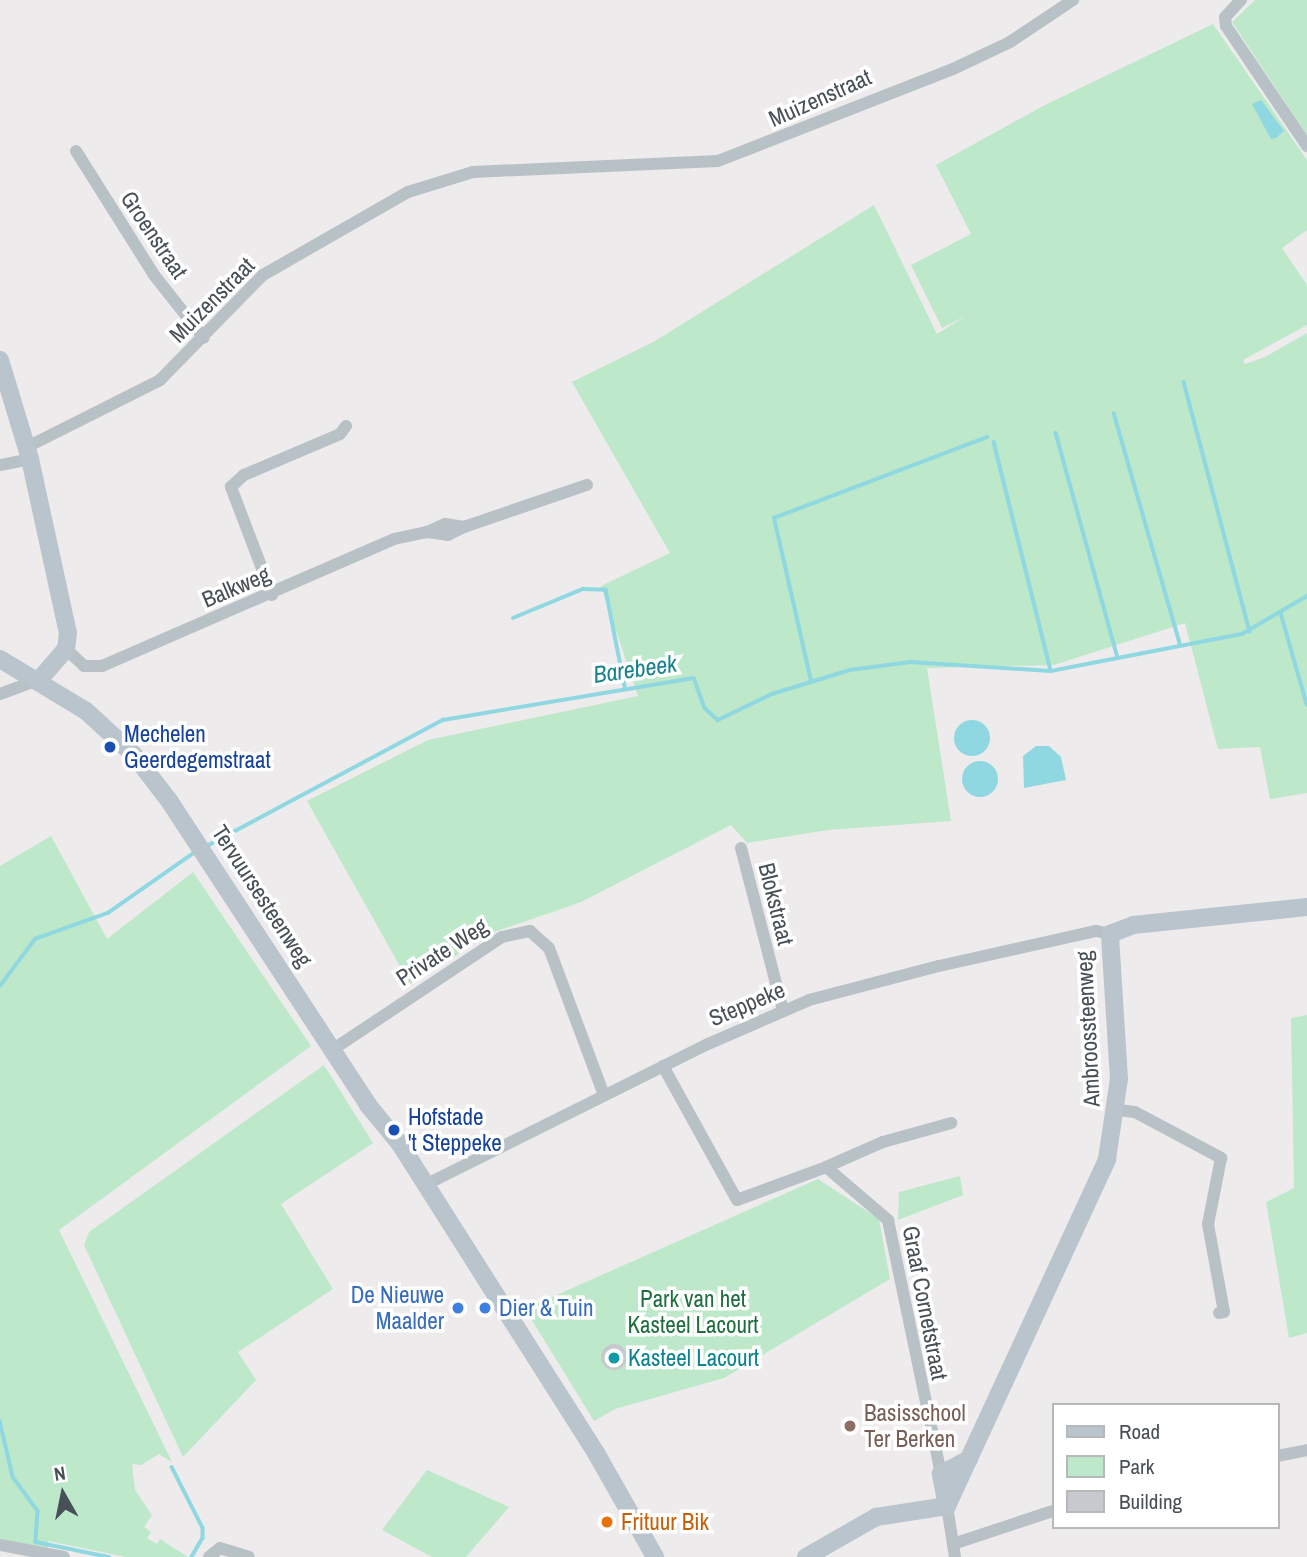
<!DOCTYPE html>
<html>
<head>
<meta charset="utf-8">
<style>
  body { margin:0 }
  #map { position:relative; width:1307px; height:1557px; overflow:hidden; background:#eeebec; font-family:"Archivo Narrow",sans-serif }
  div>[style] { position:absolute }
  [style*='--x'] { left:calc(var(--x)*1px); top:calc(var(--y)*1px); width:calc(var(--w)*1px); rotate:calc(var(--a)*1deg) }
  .green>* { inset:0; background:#bde8c9 }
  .water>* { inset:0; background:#8fd8e1 }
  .round { border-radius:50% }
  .stream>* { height:3.5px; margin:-1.75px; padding:0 1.75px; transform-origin:1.75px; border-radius:1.75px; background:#8fd8e1 }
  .building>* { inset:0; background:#c7c9ce }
  .street>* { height:12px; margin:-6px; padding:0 6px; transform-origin:6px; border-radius:6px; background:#b8c1c6 }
  .secondary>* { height:18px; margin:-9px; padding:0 9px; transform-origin:9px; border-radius:9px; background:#b9c4cc }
  .dots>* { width:19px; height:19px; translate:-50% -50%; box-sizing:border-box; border:4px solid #fff; border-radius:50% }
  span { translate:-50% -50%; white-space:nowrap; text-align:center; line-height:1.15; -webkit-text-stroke:7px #fff; paint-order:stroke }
  .street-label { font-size:23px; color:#465056 }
  .transit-label { font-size:23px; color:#164399 }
  .left { translate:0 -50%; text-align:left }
  .shop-label { font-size:23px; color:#366cbe }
  .right { translate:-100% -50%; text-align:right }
  .park-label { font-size:23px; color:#206e3f }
  .culture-label { font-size:23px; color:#0d838f }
  .education-label { font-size:23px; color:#785e54 }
  .food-label { font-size:23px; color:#c56008 }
  .water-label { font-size:24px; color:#1a828d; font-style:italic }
  .legend { position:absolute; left:1052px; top:1403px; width:228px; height:126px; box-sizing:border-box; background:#fff; border:2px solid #b5b9bb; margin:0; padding:9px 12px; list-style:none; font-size:21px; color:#465056 }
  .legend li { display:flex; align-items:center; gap:14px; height:35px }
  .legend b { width:35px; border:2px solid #b5b9bb }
  .north { position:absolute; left:28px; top:1459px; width:70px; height:70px; -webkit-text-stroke:5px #fff; paint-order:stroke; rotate:351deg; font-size:19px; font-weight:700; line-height:28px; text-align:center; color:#465056 }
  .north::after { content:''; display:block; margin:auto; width:24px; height:32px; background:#465056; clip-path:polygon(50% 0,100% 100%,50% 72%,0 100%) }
</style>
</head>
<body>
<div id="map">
  <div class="green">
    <div style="clip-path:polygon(1255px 0,1307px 0,1307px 135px,1232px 22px)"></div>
    <div style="clip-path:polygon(1213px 24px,1307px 160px,1307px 230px,1282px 248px,1307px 285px,1307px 325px,1243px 360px,1245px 364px,1265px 357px,1307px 333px,1307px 793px,1270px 799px,1260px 747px,1218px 749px,1185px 623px,1054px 665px,927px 668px,951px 821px,828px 830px,747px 843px,731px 825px,581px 902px,494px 932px,410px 984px,307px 801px,428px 740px,638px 696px,601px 586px,670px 553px,572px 382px,655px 341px,874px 205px,937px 334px,966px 316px,942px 328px,911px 265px,971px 234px,936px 165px,1043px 106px)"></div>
    <div style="clip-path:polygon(51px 836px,107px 939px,193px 872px,311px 1046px,59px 1230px,172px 1462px,159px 1454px,141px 1465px,132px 1464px,135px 1490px,152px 1515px,144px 1527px,151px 1532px,147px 1538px,157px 1544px,160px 1539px,188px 1557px,126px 1557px,48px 1541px,48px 1548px,0 1540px,0 866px)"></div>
    <div style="clip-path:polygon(1307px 1015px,1307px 1333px,1289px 1338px,1266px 1202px,1294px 1188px,1291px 1018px)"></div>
    <div style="clip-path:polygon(324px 1065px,373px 1143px,281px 1204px,333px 1289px,238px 1352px,256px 1380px,183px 1457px,84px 1245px,89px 1232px)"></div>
    <div style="clip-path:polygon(960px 1176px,963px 1195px,898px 1220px,899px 1192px)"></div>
    <div style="clip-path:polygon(818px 1179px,879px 1219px,890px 1279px,724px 1378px,615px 1409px,594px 1421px,525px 1309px)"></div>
    <div style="clip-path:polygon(427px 1470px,509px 1507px,466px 1557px,432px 1557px,382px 1530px)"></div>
  </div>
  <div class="water">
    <div style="clip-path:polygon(1261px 100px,1284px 131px,1276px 138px,1271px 139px,1252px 104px)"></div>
    <div class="round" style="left:954px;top:720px;width:36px;height:36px"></div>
    <div style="clip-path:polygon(1049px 746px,1061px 757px,1066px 780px,1024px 788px,1023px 756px,1036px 746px)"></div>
    <div class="round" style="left:962px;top:761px;width:36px;height:36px"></div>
  </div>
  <div class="stream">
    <div style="--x:1184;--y:382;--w:258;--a:75.2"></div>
    <div style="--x:1114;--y:413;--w:239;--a:74"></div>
    <div style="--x:1056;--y:433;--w:230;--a:74.6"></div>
    <div style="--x:994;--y:442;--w:236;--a:76"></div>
    <div style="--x:1281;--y:613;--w:95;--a:74.1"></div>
    <div style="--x:513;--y:618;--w:76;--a:-22.5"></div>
    <div style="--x:583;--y:589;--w:23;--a:2"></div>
    <div style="--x:606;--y:590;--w:98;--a:78.8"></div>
    <div style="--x:811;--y:681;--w:167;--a:-102.8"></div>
    <div style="--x:774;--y:518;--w:228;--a:-20.8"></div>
    <div style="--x:205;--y:847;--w:270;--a:-28.1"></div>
    <div style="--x:443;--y:720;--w:254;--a:-9.5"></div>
    <div style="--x:694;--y:678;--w:32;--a:70"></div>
    <div style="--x:705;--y:708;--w:18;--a:43"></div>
    <div style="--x:718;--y:720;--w:60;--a:-25.7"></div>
    <div style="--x:772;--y:694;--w:82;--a:-17.1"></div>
    <div style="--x:850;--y:670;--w:62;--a:-7.5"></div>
    <div style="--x:911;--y:662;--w:140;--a:3.7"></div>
    <div style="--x:1051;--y:671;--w:195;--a:-11"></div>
    <div style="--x:1242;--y:634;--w:75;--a:-30.3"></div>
    <div style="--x:0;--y:986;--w:59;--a:-53.3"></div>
    <div style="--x:35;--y:939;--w:77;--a:-19.6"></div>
    <div style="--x:108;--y:913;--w:106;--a:-35"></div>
    <div style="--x:0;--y:1421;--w:57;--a:76.9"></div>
    <div style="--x:13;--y:1477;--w:42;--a:53.7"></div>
    <div style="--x:38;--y:1511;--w:31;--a:94"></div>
    <div style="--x:36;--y:1542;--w:75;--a:11.6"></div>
    <div style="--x:172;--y:1467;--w:68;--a:63.1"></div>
    <div style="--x:203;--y:1528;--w:10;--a:90"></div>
    <div style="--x:203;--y:1538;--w:22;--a:120"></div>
  </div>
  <div class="building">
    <div class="round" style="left:601px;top:1344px;width:26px;height:26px"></div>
  </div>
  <div class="street">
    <div style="--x:1241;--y:0;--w:23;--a:133"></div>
    <div style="--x:1225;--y:17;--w:9;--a:84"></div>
    <div style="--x:1226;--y:26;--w:145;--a:56"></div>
    <div style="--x:76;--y:151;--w:146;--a:57.8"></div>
    <div style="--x:154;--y:275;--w:80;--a:51.6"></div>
    <div style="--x:27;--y:447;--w:149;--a:-26.7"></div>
    <div style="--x:160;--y:380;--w:147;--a:-45.6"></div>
    <div style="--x:263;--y:275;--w:167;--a:-29.8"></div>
    <div style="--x:408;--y:192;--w:68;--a:-17.1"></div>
    <div style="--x:473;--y:172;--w:245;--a:-2.6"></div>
    <div style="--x:718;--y:161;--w:252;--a:-21.4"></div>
    <div style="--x:953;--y:69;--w:63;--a:-25.3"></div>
    <div style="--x:1010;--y:42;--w:76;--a:-33.7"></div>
    <div style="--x:0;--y:465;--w:31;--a:-11"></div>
    <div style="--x:464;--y:527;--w:130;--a:-18.9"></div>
    <div style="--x:272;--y:595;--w:116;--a:-110.8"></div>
    <div style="--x:231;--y:487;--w:18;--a:-43"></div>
    <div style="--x:244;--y:475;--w:104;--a:-23.1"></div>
    <div style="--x:340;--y:434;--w:10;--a:-53"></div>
    <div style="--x:66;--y:649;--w:25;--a:43"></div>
    <div style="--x:84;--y:666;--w:18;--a:0"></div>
    <div style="--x:102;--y:666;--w:318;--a:-23.5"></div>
    <div style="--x:394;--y:539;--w:34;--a:-12"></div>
    <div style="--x:427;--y:532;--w:21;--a:8"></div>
    <div style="--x:448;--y:535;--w:18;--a:-27"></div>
    <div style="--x:464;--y:527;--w:19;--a:-171"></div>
    <div style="--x:445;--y:524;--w:20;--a:156"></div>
    <div style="--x:0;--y:694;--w:40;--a:-20.2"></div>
    <div style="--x:741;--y:848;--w:167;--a:75.5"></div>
    <div style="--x:332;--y:1050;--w:204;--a:-33.6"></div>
    <div style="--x:502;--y:937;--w:29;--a:-12"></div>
    <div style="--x:530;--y:931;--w:25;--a:42"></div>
    <div style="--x:549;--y:948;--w:157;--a:69.5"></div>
    <div style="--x:663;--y:1066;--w:153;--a:61.1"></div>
    <div style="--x:737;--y:1200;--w:95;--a:-20.3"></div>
    <div style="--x:826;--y:1167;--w:82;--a:40.5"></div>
    <div style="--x:888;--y:1220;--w:259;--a:78.2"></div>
    <div style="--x:1118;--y:1110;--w:17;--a:7"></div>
    <div style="--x:1135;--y:1112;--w:98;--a:28.1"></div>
    <div style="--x:1221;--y:1158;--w:67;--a:101.1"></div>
    <div style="--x:1208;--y:1224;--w:89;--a:79.7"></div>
    <div style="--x:1224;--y:1312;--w:5;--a:169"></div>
    <div style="--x:826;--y:1167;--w:62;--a:-23.7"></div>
    <div style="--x:883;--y:1142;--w:71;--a:-15.6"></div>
    <div style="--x:425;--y:1185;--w:316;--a:-26.5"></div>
    <div style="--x:708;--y:1044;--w:110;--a:-23.5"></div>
    <div style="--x:809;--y:1000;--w:134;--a:-14.7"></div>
    <div style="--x:939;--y:966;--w:161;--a:-12.6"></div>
    <div style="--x:1096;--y:931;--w:14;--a:12"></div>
    <div style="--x:1277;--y:1456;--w:31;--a:-11"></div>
    <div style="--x:947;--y:1506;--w:52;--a:81.1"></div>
    <div style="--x:953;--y:1544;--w:105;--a:-18.3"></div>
    <div style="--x:0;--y:1545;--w:65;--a:10.6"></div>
    <div style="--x:209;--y:1557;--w:14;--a:-39"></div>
    <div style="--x:220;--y:1548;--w:30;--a:17"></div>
  </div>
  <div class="secondary">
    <div style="--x:0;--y:360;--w:103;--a:73.1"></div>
    <div style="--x:30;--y:459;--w:178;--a:77.7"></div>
    <div style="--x:68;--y:633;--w:16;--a:97"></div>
    <div style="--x:66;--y:649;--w:41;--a:131.1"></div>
    <div style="--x:0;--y:659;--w:100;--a:31.2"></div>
    <div style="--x:86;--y:711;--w:65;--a:42.5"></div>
    <div style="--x:134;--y:755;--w:59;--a:52.5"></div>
    <div style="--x:170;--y:802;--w:362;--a:56.8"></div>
    <div style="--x:368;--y:1105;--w:50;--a:50.6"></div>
    <div style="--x:400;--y:1144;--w:366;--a:57.6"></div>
    <div style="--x:596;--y:1453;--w:120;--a:60.4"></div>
    <div style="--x:947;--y:1506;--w:382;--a:-65.2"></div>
    <div style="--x:1107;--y:1159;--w:81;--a:-81.5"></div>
    <div style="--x:1119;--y:1079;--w:145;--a:-93.6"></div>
    <div style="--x:1110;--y:934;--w:25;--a:-21"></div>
    <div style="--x:1133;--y:925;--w:175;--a:-5.9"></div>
    <div style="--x:947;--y:1506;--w:33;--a:-101"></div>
    <div style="--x:941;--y:1474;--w:32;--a:-28"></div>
    <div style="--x:806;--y:1557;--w:81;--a:-29.7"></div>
    <div style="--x:876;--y:1517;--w:72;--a:-8.8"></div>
  </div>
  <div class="dots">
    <div style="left:110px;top:747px;background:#1a4fb4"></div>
    <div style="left:394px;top:1130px;background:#1a4fb4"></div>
    <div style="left:458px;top:1308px;background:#3f7fe0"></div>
    <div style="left:485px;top:1308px;background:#3f7fe0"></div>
    <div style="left:614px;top:1358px;background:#0f9aa8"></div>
    <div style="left:850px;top:1426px;background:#8d6e63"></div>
    <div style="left:607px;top:1522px;background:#e8710a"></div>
  </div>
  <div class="street-label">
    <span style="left:820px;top:98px;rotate:-24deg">Muizenstraat</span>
    <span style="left:154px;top:235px;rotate:56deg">Groenstraat</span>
    <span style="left:212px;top:300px;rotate:-45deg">Muizenstraat</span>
    <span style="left:236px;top:587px;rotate:-23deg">Balkweg</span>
    <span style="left:262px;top:896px;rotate:57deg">Tervuursesteenweg</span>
    <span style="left:776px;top:904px;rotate:76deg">Blokstraat</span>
    <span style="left:442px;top:952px;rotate:-33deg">Private Weg</span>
    <span style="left:747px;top:1004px;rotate:-23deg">Steppeke</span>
    <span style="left:1088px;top:1029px;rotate:-93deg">Ambroossteenweg</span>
    <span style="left:925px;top:1303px;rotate:79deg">Graaf Cornetstraat</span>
  </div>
  <div class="transit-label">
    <span class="left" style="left:124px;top:747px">Mechelen<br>Geerdegemstraat</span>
    <span class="left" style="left:408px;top:1130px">Hofstade<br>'t Steppeke</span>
  </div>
  <div class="shop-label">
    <span class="right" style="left:444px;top:1308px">De Nieuwe<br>Maalder</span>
    <span class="left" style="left:499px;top:1308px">Dier &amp; Tuin</span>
  </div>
  <div class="park-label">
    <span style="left:693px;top:1312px">Park van het<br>Kasteel Lacourt</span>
  </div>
  <div class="culture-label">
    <span class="left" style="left:628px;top:1358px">Kasteel Lacourt</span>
  </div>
  <div class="education-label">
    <span class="left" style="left:864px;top:1426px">Basisschool<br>Ter Berken</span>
  </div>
  <div class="food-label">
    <span class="left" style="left:621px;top:1522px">Frituur Bik</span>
  </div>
  <div class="water-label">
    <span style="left:635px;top:669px;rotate:-8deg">Barebeek</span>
  </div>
  <ul class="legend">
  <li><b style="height:9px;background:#b9c4cc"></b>Road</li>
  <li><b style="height:19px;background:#bde8c9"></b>Park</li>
  <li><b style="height:19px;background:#c7c9ce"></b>Building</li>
  </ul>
  <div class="north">N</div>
</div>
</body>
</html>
